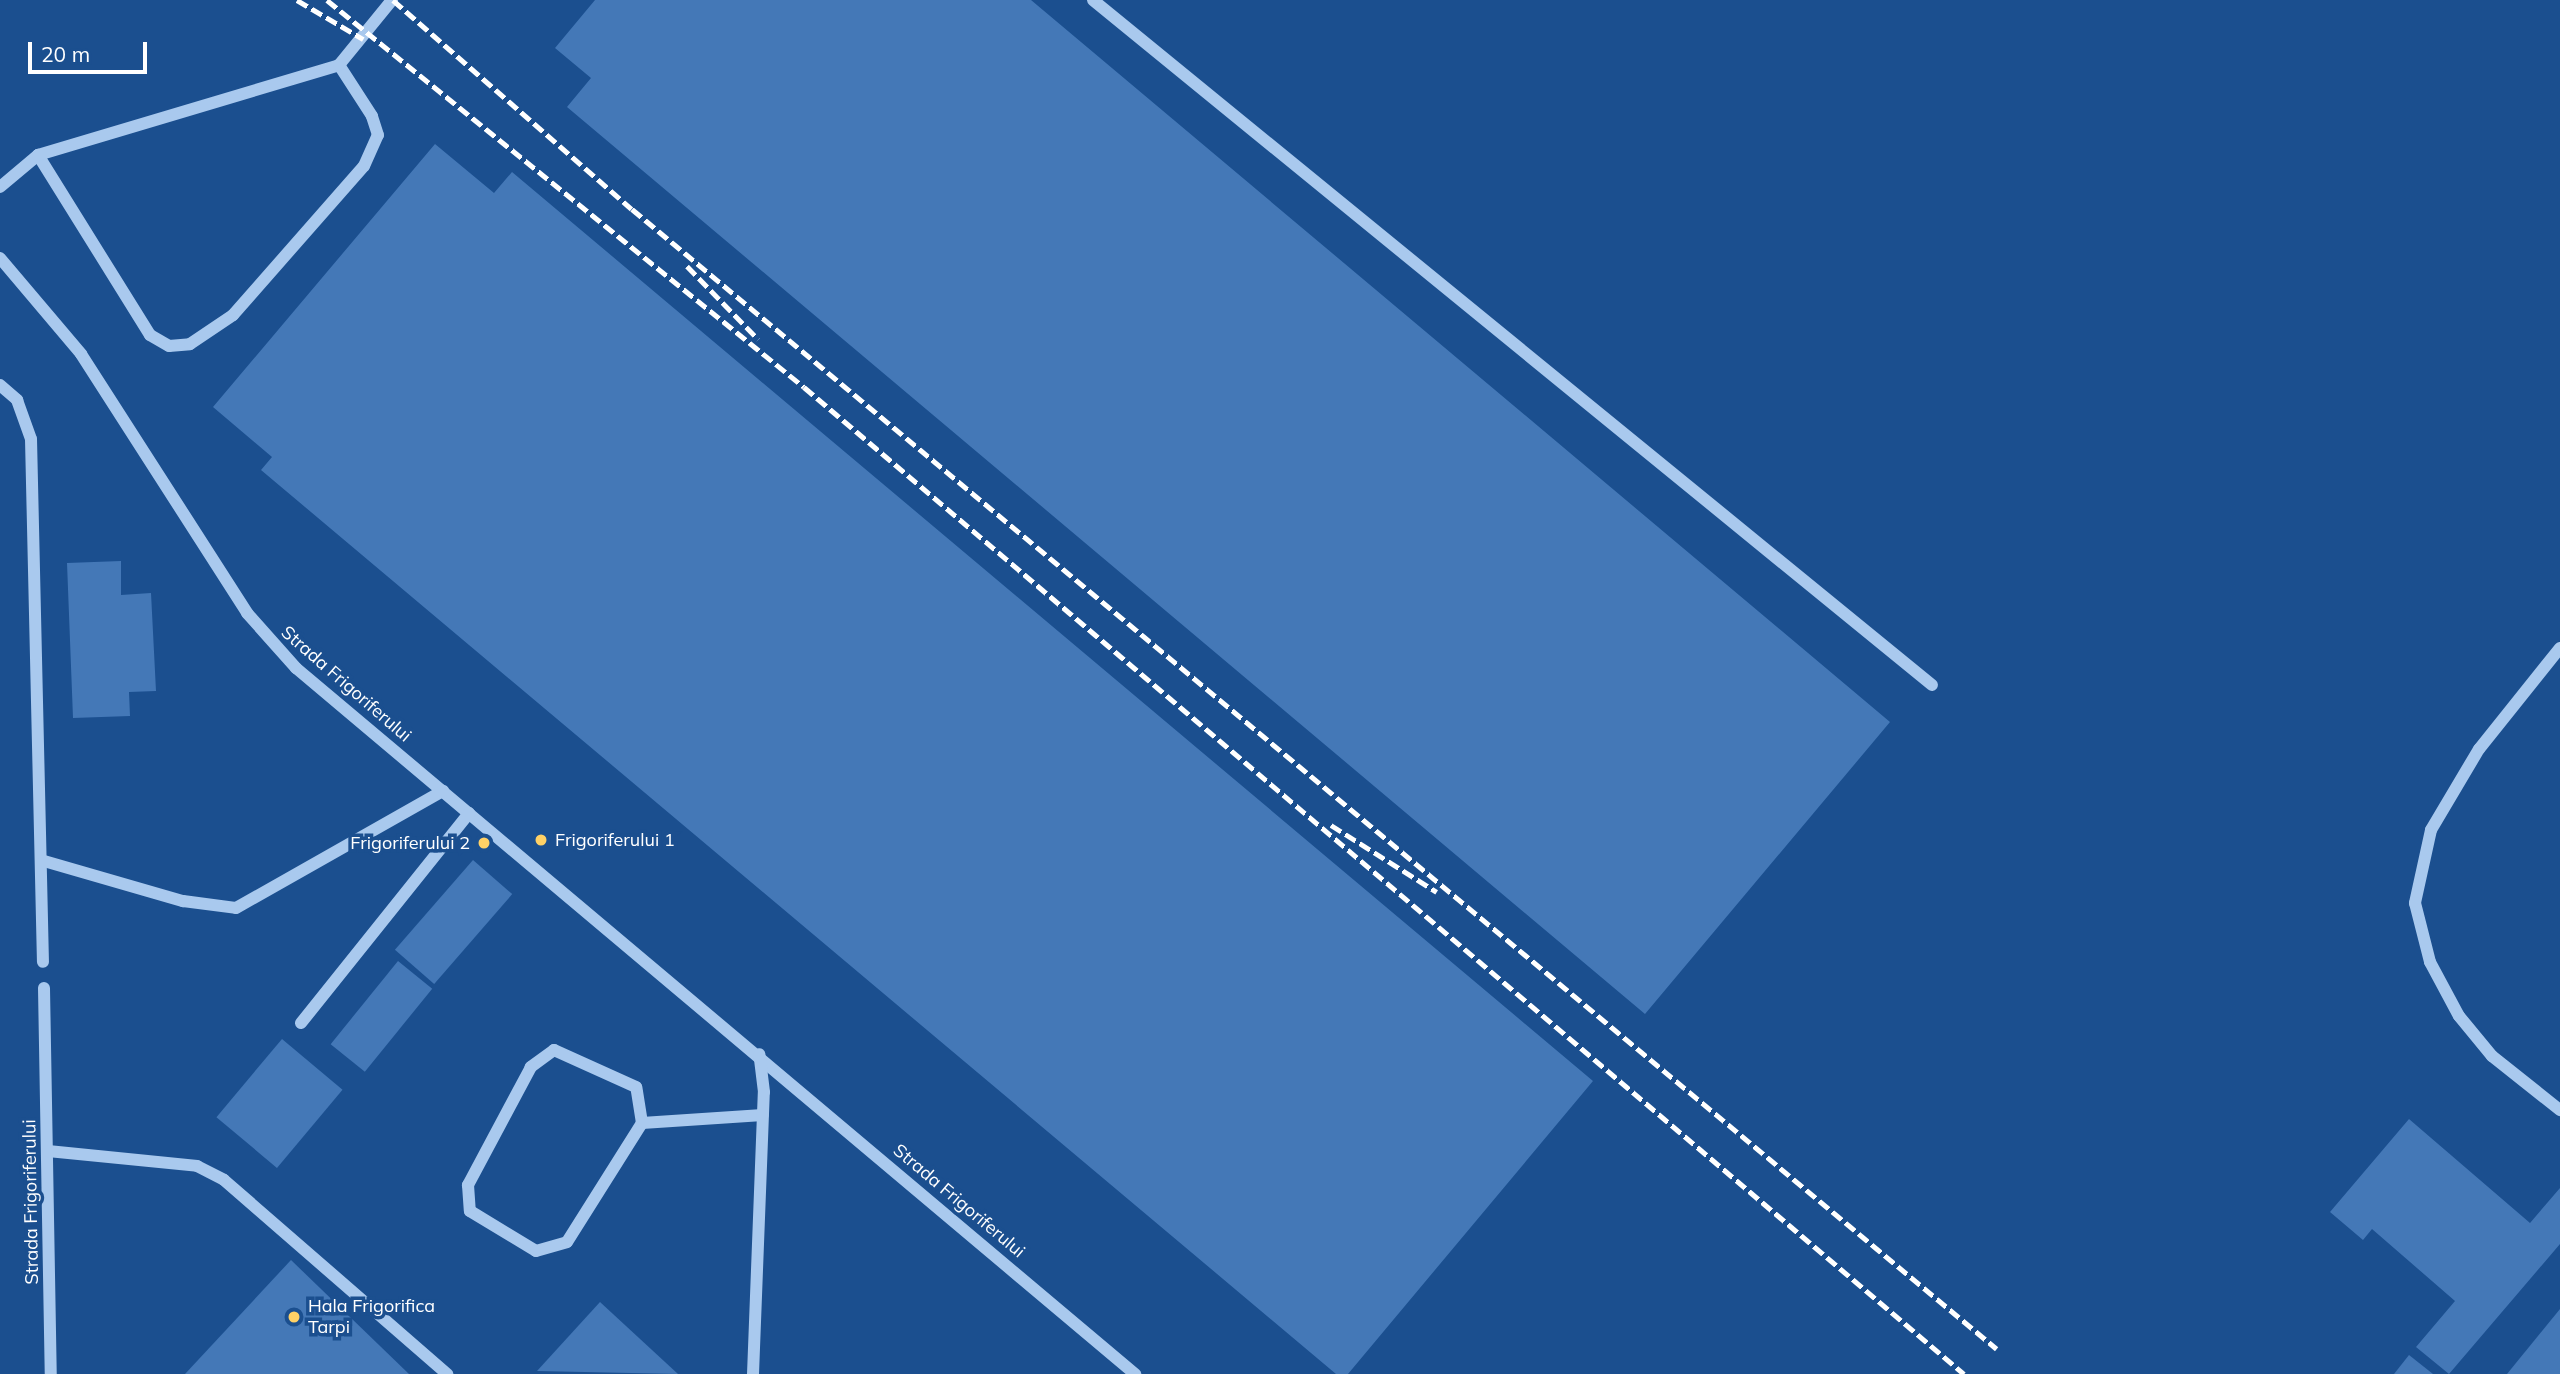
<!DOCTYPE html>
<html>
<head>
<meta charset="utf-8">
<style>
  body { margin:0 }
  #map { position:relative; width:2560px; height:1374px; overflow:hidden; background:#1b4f8f; font-family:Mulish,sans-serif }
  div>[style] { position:absolute }
  [style*='--x'] { left:calc(var(--x)*1px); top:calc(var(--y)*1px); width:calc(var(--w)*1px); rotate:calc(var(--a)*1deg) }
  .building>* { inset:0; background:#4478b7; transform-origin:0 0 }
  .minor>* { height:12px; margin:-6px; padding:0 6px; transform-origin:6px; border-radius:6px; background:#a9c9ee }
  .rail>* { height:5px; margin-top:-2.5px; transform-origin:0; background:repeating-linear-gradient(90deg,#fff 0 12px,transparent 0 17px) }
  .dots>* { width:19px; height:19px; translate:-50% -50%; box-sizing:border-box; border:4px solid #1b4f8f; border-radius:50% }
  span { translate:-50% -50%; white-space:nowrap; text-align:center; line-height:1.15; -webkit-text-stroke:7px #1b4f8f; paint-order:stroke }
  .street-label { font-size:18px; color:#fff }
  .poi-label { font-size:18px; color:#fff }
  .left { translate:0 -50%; text-align:left }
  .right { translate:-100% -50%; text-align:right }
  .scale { position:absolute; left:28px; top:42px; width:119px; height:32px; box-sizing:border-box; border:4px solid #fff; border-top:0; padding-left:9px; font-size:21px; line-height:24px; white-space:nowrap; color:#fff; -webkit-text-stroke:5px #1b4f8f; paint-order:stroke }
</style>
</head>
<body>
<div id="map">
  <div class="building">
    <div style="clip-path:polygon(595px 0,1031px 0,1890px 722px,1645px 1014px,567px 107px,591px 78px,555px 48px)"></div>
    <div style="clip-path:polygon(435px 144px,494px 193px,512px 172px,1593px 1081px,1348px 1374px,1336px 1374px,261px 470px,272px 457px,213px 407px)"></div>
    <div style="clip-path:polygon(121px 561px,121px 595px,151px 593px,156px 691px,129px 692px,130px 716px,73px 718px,67px 563px)"></div>
    <div style="left:473px;top:860px;width:52px;height:119px;rotate:41deg"></div>
    <div style="left:398px;top:961px;width:44px;height:107px;rotate:39deg"></div>
    <div style="left:282px;top:1039px;width:79px;height:102px;rotate:40deg"></div>
    <div style="clip-path:polygon(2409px 1119px,2530px 1223px,2560px 1188px,2560px 1244px,2449px 1374px,2416px 1347px,2455px 1301px,2372px 1229px,2363px 1240px,2330px 1212px)"></div>
    <div style="clip-path:polygon(291px 1260px,409px 1374px,185px 1374px)"></div>
    <div style="clip-path:polygon(600px 1302px,678px 1374px,537px 1371px)"></div>
    <div style="clip-path:polygon(2560px 1309px,2560px 1374px,2507px 1374px)"></div>
    <div style="clip-path:polygon(2409px 1355px,2433px 1374px,2394px 1374px)"></div>
  </div>
  <div class="minor">
    <div style="--x:1093;--y:0;--w:1083;--a:39.23"></div>
    <div style="--x:38;--y:155;--w:212;--a:58.1"></div>
    <div style="--x:150;--y:335;--w:22;--a:30"></div>
    <div style="--x:169;--y:346;--w:21;--a:-5"></div>
    <div style="--x:190;--y:344;--w:52;--a:-34"></div>
    <div style="--x:233;--y:315;--w:198;--a:-48.7"></div>
    <div style="--x:364;--y:166;--w:34;--a:-66"></div>
    <div style="--x:378;--y:135;--w:20;--a:-108"></div>
    <div style="--x:372;--y:116;--w:61;--a:-122.9"></div>
    <div style="--x:0;--y:187;--w:50;--a:-40.1"></div>
    <div style="--x:38;--y:155;--w:314;--a:-16.6"></div>
    <div style="--x:339;--y:65;--w:84;--a:-50.8"></div>
    <div style="--x:0;--y:258;--w:126;--a:49.8"></div>
    <div style="--x:81;--y:354;--w:308;--a:57.3"></div>
    <div style="--x:247;--y:613;--w:74;--a:48.3"></div>
    <div style="--x:296;--y:668;--w:1097;--a:40.08"></div>
    <div style="--x:0;--y:385;--w:23;--a:41"></div>
    <div style="--x:17;--y:400;--w:41;--a:70.3"></div>
    <div style="--x:31;--y:439;--w:523;--a:88.69"></div>
    <div style="--x:2560;--y:648;--w:129;--a:128.7"></div>
    <div style="--x:2479;--y:749;--w:94;--a:120.7"></div>
    <div style="--x:2431;--y:830;--w:75;--a:102.4"></div>
    <div style="--x:2415;--y:903;--w:61;--a:75.7"></div>
    <div style="--x:2430;--y:962;--w:61;--a:61.8"></div>
    <div style="--x:2459;--y:1016;--w:52;--a:50.5"></div>
    <div style="--x:2492;--y:1056;--w:87;--a:38.5"></div>
    <div style="--x:44;--y:861;--w:145;--a:16.1"></div>
    <div style="--x:183;--y:901;--w:53;--a:7.5"></div>
    <div style="--x:236;--y:908;--w:238;--a:-29.5"></div>
    <div style="--x:44;--y:988;--w:386;--a:89"></div>
    <div style="--x:301;--y:1023;--w:269;--a:-51.3"></div>
    <div style="--x:642;--y:1123;--w:36;--a:-99"></div>
    <div style="--x:636;--y:1087;--w:90;--a:-155.7"></div>
    <div style="--x:554;--y:1050;--w:29;--a:144"></div>
    <div style="--x:531;--y:1067;--w:134;--a:118.1"></div>
    <div style="--x:468;--y:1185;--w:26;--a:86"></div>
    <div style="--x:470;--y:1211;--w:77;--a:31.2"></div>
    <div style="--x:536;--y:1251;--w:32;--a:-16"></div>
    <div style="--x:567;--y:1242;--w:141;--a:-57.8"></div>
    <div style="--x:642;--y:1123;--w:121;--a:-3.8"></div>
    <div style="--x:48;--y:1151;--w:150;--a:5.7"></div>
    <div style="--x:197;--y:1166;--w:30;--a:27"></div>
    <div style="--x:224;--y:1180;--w:296;--a:41"></div>
    <div style="--x:753;--y:1374;--w:282;--a:-87.8"></div>
    <div style="--x:764;--y:1092;--w:38;--a:-97"></div>
  </div>
  <div class="rail">
    <div style="--x:297;--y:0;--w:77;--a:30.6"></div>
    <div style="--x:327;--y:0;--w:614;--a:39.05"></div>
    <div style="--x:804;--y:387;--w:1523;--a:40.39"></div>
    <div style="--x:393;--y:0;--w:317;--a:41.2"></div>
    <div style="--x:632;--y:209;--w:1778;--a:39.87"></div>
    <div style="--x:687;--y:266;--w:102;--a:45.8"></div>
    <div style="--x:1331;--y:825;--w:125;--a:32.3"></div>
  </div>
  <div class="dots">
    <div style="left:541px;top:840px;background:#ffd166"></div>
    <div style="left:484px;top:843px;background:#ffd166"></div>
    <div style="left:294px;top:1317px;background:#ffd166"></div>
  </div>
  <div class="street-label">
    <span style="left:346px;top:684px;rotate:41deg">Strada Frigoriferului</span>
    <span style="left:959px;top:1201px;rotate:40deg">Strada Frigoriferului</span>
    <span style="left:31px;top:1202px;rotate:-91deg">Strada Frigoriferului</span>
  </div>
  <div class="poi-label">
    <span class="left" style="left:555px;top:840px">Frigoriferului 1</span>
    <span class="right" style="left:470px;top:843px">Frigoriferului 2</span>
    <span class="left" style="left:308px;top:1317px">Hala Frigorifica<br>Tarpi</span>
  </div>
  <div class="scale">20 m</div>
</div>
</body>
</html>
